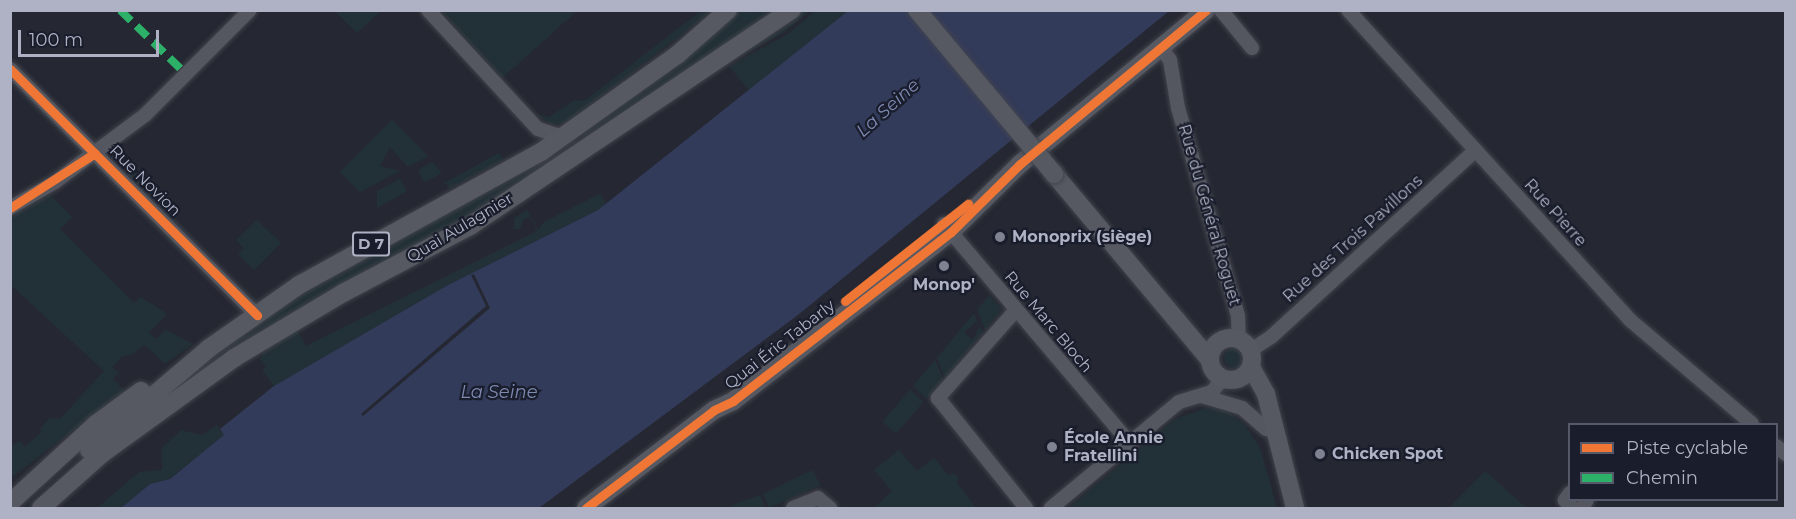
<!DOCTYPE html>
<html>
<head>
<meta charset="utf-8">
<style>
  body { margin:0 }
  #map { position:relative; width:1796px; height:519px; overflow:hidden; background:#252832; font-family:Montserrat,sans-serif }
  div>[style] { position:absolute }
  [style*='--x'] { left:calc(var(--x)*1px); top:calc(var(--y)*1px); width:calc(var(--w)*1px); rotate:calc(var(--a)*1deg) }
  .green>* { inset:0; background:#223037; transform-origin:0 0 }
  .round { border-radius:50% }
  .water>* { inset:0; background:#333b5a }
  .pier>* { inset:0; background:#252832 }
  .roads { filter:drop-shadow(0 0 2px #41434b) drop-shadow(0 0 2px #41434b) }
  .minor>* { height:14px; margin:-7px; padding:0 7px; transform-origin:7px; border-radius:7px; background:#555760 }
  .major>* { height:18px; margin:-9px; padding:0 9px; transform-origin:9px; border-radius:9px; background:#575962 }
  .major>.ring { margin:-9px; padding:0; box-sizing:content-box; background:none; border:18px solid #575962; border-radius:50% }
  .bridges { filter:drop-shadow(0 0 2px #42454f) drop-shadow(0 0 2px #42454f) }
  .major-bridge>* { height:18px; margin:-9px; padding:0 9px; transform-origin:9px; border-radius:9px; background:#575962 }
  .quiet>* { height:8px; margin-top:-4px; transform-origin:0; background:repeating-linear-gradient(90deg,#2db169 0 15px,transparent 0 23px) }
  .cycleway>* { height:9px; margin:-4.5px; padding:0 4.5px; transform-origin:4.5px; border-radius:4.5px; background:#f07635 }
  .dots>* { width:16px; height:16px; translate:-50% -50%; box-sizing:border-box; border:3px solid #191d2c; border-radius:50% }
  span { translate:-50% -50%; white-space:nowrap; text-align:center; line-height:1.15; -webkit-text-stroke:4.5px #191d2c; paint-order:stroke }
  .shield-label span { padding:2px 4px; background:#191d2c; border:2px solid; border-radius:4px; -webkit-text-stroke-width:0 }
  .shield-label { font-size:15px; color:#aeb2c4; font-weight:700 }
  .street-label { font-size:16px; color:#aeb2c4 }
  .poi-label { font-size:16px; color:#aeb2c4; font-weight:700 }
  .left { translate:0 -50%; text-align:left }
  .water-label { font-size:18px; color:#7e8ab1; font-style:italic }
  .frame { position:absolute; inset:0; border:12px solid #aeb2c4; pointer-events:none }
  .legend { position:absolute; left:1568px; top:423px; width:210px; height:78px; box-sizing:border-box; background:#191d2c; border:2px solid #555969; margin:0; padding:8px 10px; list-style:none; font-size:18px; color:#aeb2c4 }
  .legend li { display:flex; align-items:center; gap:12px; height:30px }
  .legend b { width:30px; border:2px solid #555969 }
  .scale { position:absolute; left:18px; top:30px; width:141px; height:27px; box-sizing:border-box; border:3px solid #aeb2c4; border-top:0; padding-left:8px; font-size:18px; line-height:21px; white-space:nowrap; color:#aeb2c4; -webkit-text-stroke:4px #191d2c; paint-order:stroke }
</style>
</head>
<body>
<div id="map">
  <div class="green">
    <div style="clip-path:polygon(335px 11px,381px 11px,357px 33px)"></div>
    <div style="clip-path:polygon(441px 11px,577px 11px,502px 78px)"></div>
    <div style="clip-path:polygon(701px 11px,712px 11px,566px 123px,551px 124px,536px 114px,549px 117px,575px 100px,584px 101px)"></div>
    <div style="clip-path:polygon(738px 11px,784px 11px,588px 141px,581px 132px)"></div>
    <div style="clip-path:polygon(802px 11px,810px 11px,783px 33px,700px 78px,776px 31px)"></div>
    <div style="clip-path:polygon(815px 11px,848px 12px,749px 91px,729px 66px,788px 34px)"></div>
    <div style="clip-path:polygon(392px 120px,428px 156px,408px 167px,390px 147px,380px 166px,400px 171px,360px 192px,340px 172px)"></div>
    <div style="clip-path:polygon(499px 153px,504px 160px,449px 189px,446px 183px,430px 191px)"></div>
    <div style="clip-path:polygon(112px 159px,126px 160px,172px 206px,168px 211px,205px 251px)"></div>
    <div style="clip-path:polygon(540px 160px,544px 167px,483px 208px,256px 335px,37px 508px,32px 508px,124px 426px,281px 303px)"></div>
    <div style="clip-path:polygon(432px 162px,442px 173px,424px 182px,418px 170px)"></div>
    <div style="clip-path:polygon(400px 179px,407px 191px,377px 208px,377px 191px)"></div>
    <div style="clip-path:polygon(600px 194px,607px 204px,598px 210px,448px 285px,274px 386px,262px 370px,266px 367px,260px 359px,265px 350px,297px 329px,306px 346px,537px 231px,530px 217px,523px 220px,520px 229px,514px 229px,514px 218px,527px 210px,538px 230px,544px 222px)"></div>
    <div style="clip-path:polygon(50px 195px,72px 217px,60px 229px,134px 303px,141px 297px,167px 314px,149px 333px,156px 339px,166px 330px,193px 344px,165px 364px,145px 345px,131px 355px,122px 356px,112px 368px,119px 372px,113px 379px,125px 391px,11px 478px,11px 446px,20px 441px,25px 446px,42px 432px,40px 429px,50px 418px,60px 419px,104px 371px,11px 285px,11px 217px)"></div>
    <div style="clip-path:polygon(257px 220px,281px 243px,254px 270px,238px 254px,244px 248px,236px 240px)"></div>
    <div style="clip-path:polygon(989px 295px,1002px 309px,985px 330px,977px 310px)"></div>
    <div style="clip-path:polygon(974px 313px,977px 321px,964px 332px,972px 340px,980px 326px,983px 332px,945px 378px,937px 358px)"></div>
    <div class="round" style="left:1224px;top:348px;width:20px;height:20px"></div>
    <div style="clip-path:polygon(935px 360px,944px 380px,926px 399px,913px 386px)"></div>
    <div style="left:910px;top:390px;width:18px;height:42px;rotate:41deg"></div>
    <div style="clip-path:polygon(1206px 408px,1226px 410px,1245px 425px,1260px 448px,1277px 508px,1068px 508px,1175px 419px)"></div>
    <div style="clip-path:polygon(217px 425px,225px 435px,169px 479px,150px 484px,121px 508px,97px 508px,139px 472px,162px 470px,162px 448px,181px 430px,202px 435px)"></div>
    <div style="clip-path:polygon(899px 450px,917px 471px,934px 458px,948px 475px,954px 473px,958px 478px,957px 483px,976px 508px,874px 508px,892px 491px,874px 470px)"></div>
    <div style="clip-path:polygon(812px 470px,821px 485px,769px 508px,763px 494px)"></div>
    <div style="clip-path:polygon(1485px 471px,1521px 503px,1528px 508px,1449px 508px)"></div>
    <div style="clip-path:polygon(760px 495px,765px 508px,733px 508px,732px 505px)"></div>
  </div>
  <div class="water">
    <div style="clip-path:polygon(848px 11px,1169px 11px,798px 315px,539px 508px,121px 508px,150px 484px,170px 479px,224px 435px,220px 429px,274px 386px,448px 285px,598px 210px)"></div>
  </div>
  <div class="pier">
    <div style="clip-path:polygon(474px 274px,490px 308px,363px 416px,361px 414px,486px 306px,471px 275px)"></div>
  </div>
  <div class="roads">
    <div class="minor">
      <div style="--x:428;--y:10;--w:162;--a:47.3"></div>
      <div style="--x:538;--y:129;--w:25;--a:18"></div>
      <div style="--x:1221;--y:10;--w:49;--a:50.8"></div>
      <div style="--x:1348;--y:10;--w:419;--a:47.7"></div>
      <div style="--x:1630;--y:320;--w:160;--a:40.4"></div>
      <div style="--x:1161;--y:48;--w:15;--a:53"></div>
      <div style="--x:1170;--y:60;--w:49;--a:80.5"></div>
      <div style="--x:1178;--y:108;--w:216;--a:73.9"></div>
      <div style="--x:1238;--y:316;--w:23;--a:88"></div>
      <div style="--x:10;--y:69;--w:349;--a:44.9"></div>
      <div style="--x:10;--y:208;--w:52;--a:-30"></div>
      <div style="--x:55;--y:182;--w:112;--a:-36.7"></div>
      <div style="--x:145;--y:115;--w:148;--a:-45"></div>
      <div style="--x:944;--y:224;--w:285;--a:49.7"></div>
      <div style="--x:1016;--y:310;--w:118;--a:131.6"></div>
      <div style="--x:938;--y:398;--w:141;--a:51.3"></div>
      <div style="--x:1251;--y:350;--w:24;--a:-33"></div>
      <div style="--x:1271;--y:337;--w:277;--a:-42.4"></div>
      <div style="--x:1202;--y:396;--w:42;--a:16.7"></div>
      <div style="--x:1242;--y:408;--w:32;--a:41"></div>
      <div style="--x:1776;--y:446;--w:13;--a:39"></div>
      <div style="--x:1570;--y:493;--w:9;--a:126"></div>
      <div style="--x:1565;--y:500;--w:11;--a:45"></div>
      <div style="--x:793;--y:508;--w:27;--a:-22"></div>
      <div style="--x:818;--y:498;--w:16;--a:40"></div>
      <div style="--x:1051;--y:508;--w:166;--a:-39.6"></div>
      <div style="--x:1179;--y:402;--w:34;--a:-17"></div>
      <div style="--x:1212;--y:392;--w:16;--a:-52"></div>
      <div style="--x:1582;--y:508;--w:9;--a:-58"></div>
    </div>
    <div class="major">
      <div style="--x:1054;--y:174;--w:243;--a:50"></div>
      <div class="ring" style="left:1210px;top:338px;width:24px;height:24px"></div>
      <div style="--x:1251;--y:367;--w:31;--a:61"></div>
      <div style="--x:1266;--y:394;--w:118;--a:75.7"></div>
      <div style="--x:89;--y:450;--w:156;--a:-40.3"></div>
      <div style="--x:208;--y:349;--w:111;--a:-35.1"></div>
      <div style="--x:299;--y:285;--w:276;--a:-28.8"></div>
      <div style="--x:541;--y:152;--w:167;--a:-35.5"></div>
      <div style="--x:677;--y:55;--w:68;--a:-41.4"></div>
      <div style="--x:10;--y:503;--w:117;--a:-42.6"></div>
      <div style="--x:96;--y:424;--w:56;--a:-36.3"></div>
      <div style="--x:41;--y:508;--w:83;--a:-41.6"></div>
      <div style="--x:103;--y:453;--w:162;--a:-35.9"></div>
      <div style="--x:234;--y:358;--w:127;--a:-30.8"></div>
      <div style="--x:343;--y:293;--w:144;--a:-27.8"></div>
      <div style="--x:470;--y:226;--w:388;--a:-33.9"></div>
      <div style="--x:586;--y:508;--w:161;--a:-37.4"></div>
      <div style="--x:714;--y:410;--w:21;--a:-25"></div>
      <div style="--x:733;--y:401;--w:276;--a:-37.8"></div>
      <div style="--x:951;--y:232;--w:97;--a:-44.6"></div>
      <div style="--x:1020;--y:164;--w:241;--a:-39.6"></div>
    </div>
  </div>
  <div class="bridges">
    <div class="major-bridge">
      <div style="--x:917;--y:10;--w:214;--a:50.1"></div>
    </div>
  </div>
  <div class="quiet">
    <div style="--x:120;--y:10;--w:92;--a:44.1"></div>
  </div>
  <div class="cycleway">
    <div style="--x:10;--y:69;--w:349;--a:44.9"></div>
    <div style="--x:10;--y:208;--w:101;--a:-32.9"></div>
    <div style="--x:845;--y:301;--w:157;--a:-38.3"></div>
    <div style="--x:586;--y:508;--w:161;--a:-37.4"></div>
    <div style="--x:714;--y:410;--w:21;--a:-25"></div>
    <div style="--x:733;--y:401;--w:276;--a:-37.8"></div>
    <div style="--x:951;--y:232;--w:97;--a:-44.6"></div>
    <div style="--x:1020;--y:164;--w:241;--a:-39.6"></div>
  </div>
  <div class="dots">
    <div style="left:1000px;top:237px;background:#7e8291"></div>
    <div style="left:944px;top:266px;background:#7e8291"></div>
    <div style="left:1052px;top:447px;background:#7e8291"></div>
    <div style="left:1320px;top:454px;background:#7e8291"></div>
  </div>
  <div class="shield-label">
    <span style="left:371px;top:244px">D 7</span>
  </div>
  <div class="street-label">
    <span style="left:145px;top:181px;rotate:45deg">Rue Novion</span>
    <span style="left:1555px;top:213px;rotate:48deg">Rue Pierre</span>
    <span style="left:1209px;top:215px;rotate:74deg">Rue du Général Roguet</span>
    <span style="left:460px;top:228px;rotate:-31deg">Quai Aulagnier</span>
    <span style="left:1353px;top:239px;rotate:-42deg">Rue des Trois Pavillons</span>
    <span style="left:1048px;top:322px;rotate:50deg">Rue Marc Bloch</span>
    <span style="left:780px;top:345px;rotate:-38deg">Quai Éric Tabarly</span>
  </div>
  <div class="poi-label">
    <span class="left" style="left:1012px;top:237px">Monoprix (siège)</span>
    <span style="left:944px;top:285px">Monop'</span>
    <span class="left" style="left:1064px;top:447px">École Annie<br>Fratellini</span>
    <span class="left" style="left:1332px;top:454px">Chicken Spot</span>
  </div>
  <div class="water-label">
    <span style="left:888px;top:108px;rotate:-42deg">La Seine</span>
    <span style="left:499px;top:392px">La Seine</span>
  </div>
  <div class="frame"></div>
  <ul class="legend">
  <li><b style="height:8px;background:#f07635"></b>Piste cyclable</li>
  <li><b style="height:8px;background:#2db169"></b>Chemin</li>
  </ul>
  <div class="scale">100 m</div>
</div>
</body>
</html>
